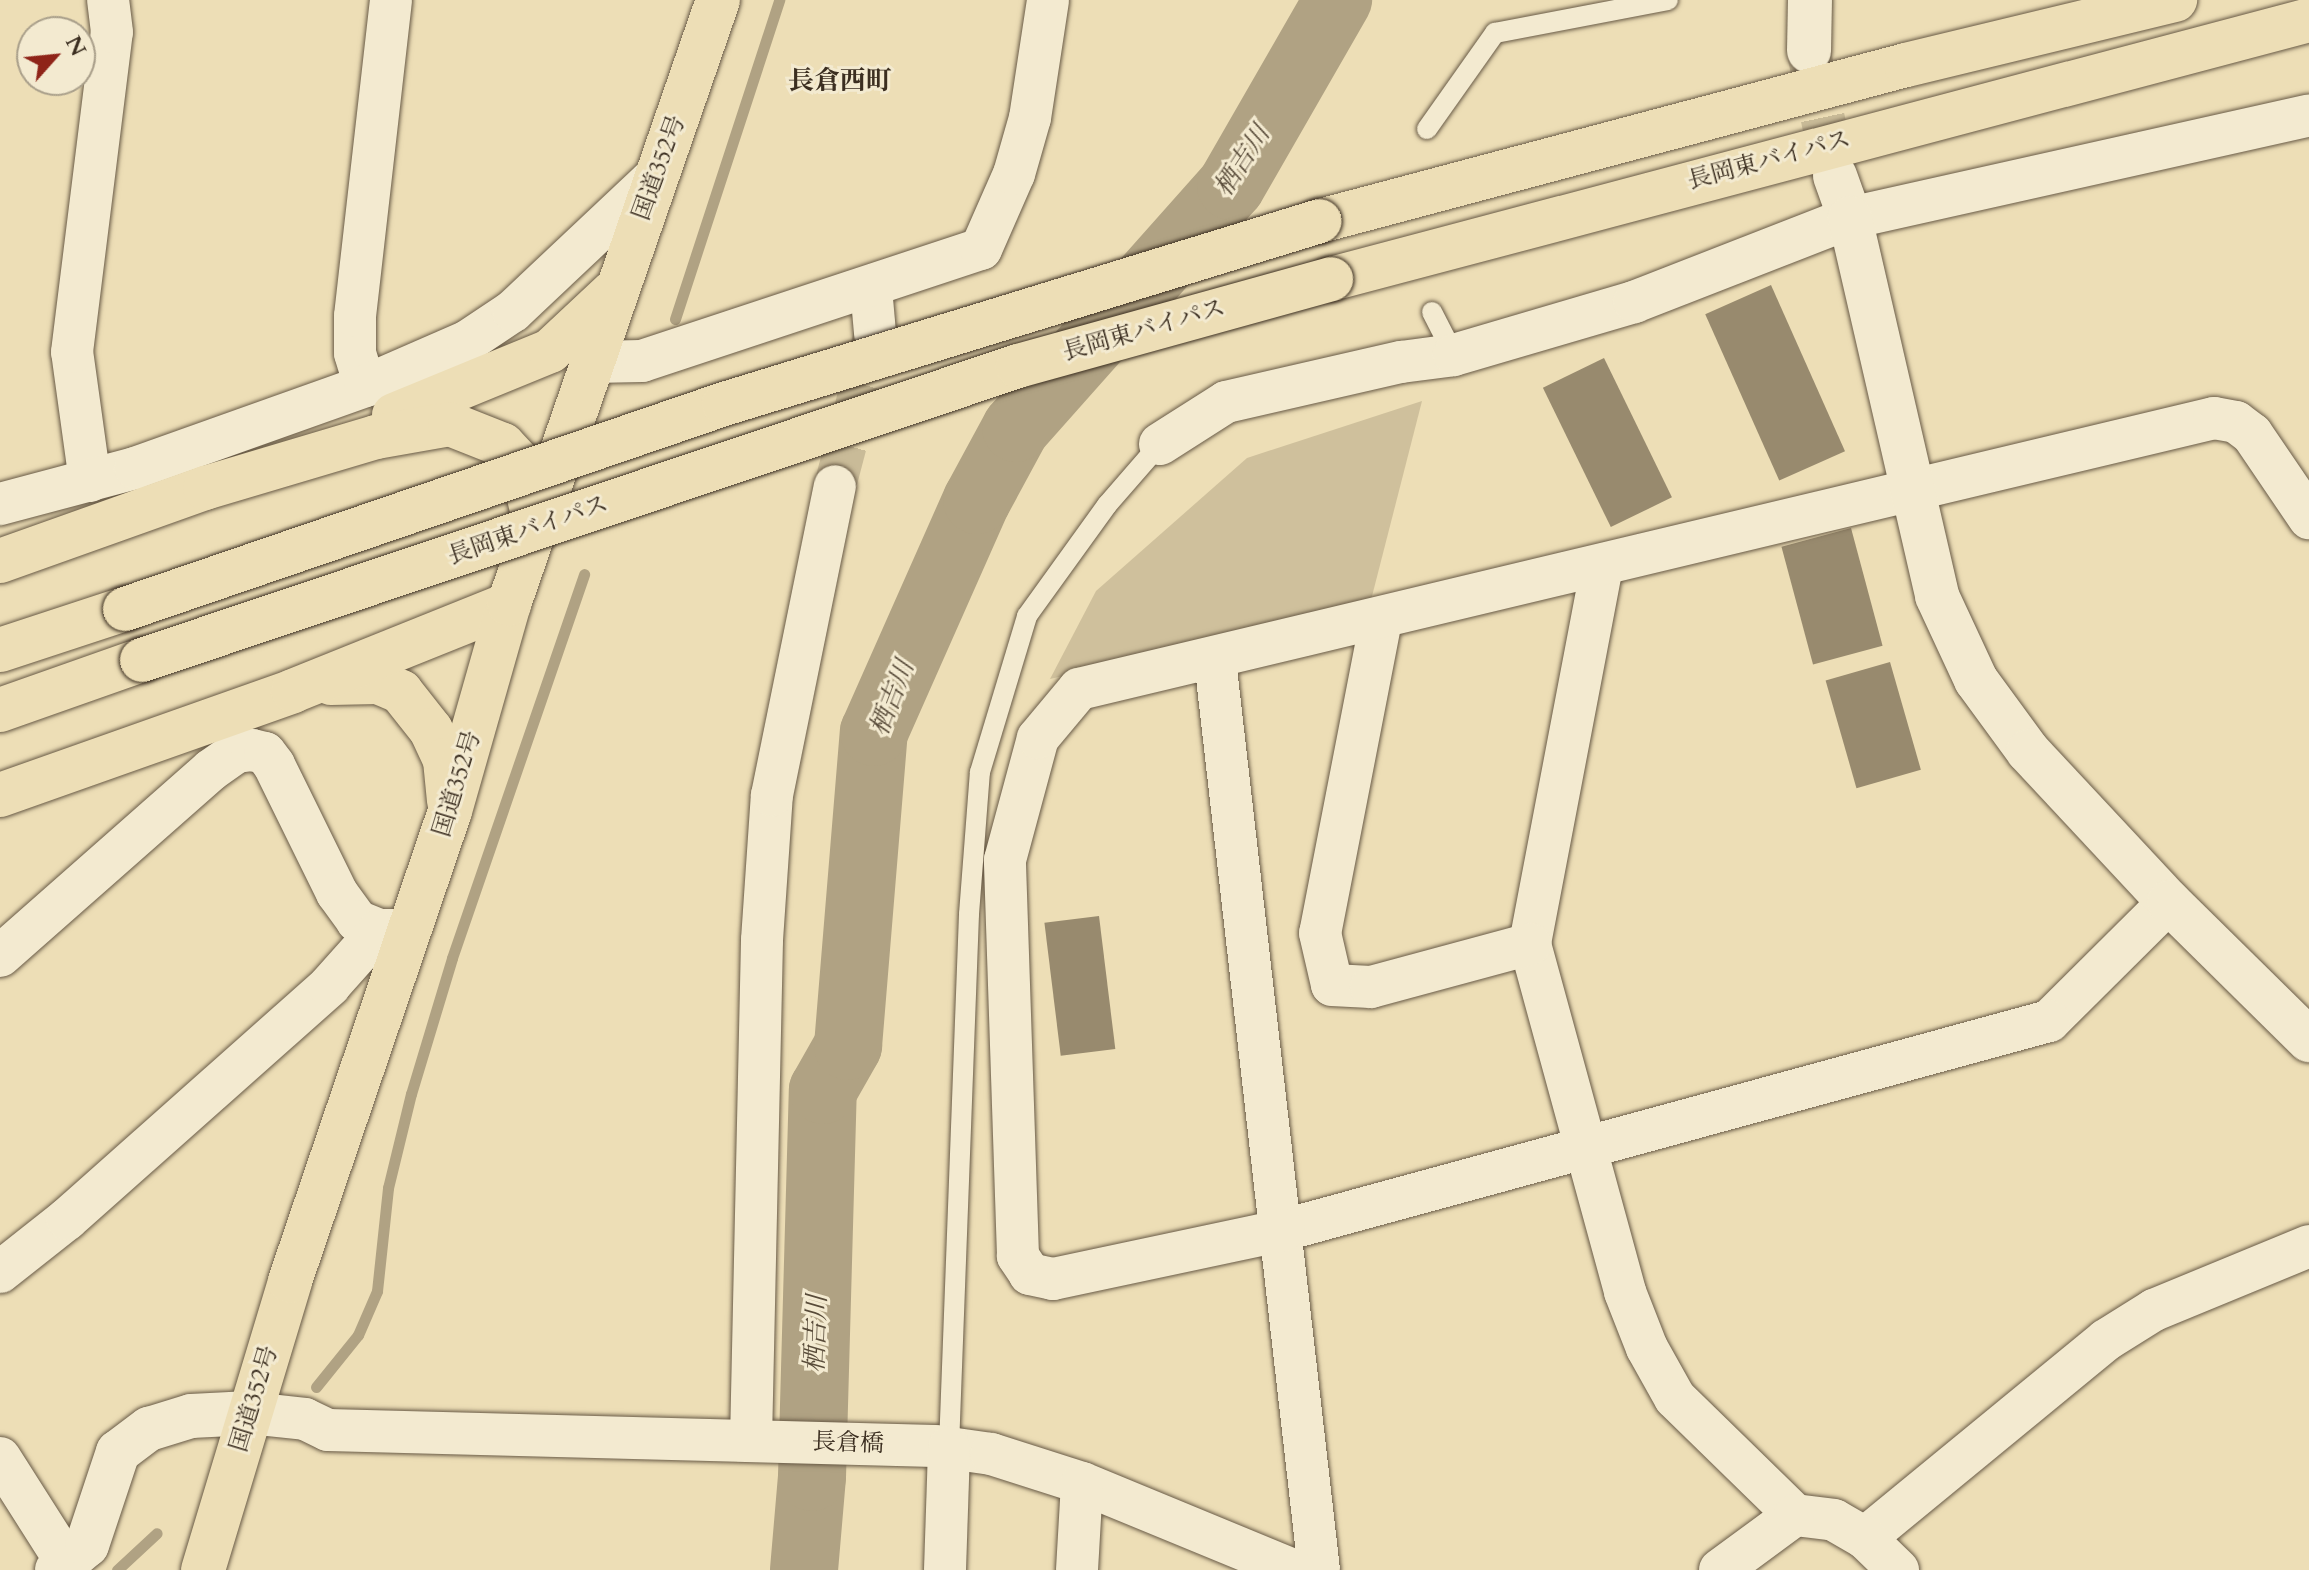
<!DOCTYPE html>
<html>
<head>
<meta charset="utf-8">
<style>
  body { margin:0 }
  #map { position:relative; width:2309px; height:1570px; overflow:hidden; background:#eddeb6; font-family:Cardo,"Noto Serif JP",serif }
  div>[style] { position:absolute }
  [style*='--x'] { left:calc(var(--x)*1px); top:calc(var(--y)*1px); width:calc(var(--w)*1px); rotate:calc(var(--a)*1deg) }
  .green>* { inset:0; background:#cfc09c }
  .stream>* { height:11px; margin:-5.5px; padding:0 5.5px; transform-origin:5.5px; border-radius:5.5px; background:#b0a283 }
  .river>* { height:68px; margin:-34px; padding:0 34px; transform-origin:34px; border-radius:34px; background:#b0a283 }
  .building>* { inset:0; background:#988a6e; transform-origin:0 0 }
  .street-tunnel>* { height:42px; margin-top:-21px; transform-origin:0; background:repeating-linear-gradient(90deg,#c9bb98 0 42px,transparent 0 63px) }
  .secondary-tunnel>* { height:44px; margin-top:-22px; transform-origin:0; background:repeating-linear-gradient(90deg,#c9bb98 0 44px,transparent 0 66px) }
  .roads { filter:drop-shadow(0 0 2px #685a46) drop-shadow(0 0 2px #685a46) }
  .lane>* { height:20px; margin:-10px; padding:0 10px; transform-origin:10px; border-radius:10px; background:#f3ead0 }
  .street>* { height:42px; margin:-21px; padding:0 21px; transform-origin:21px; border-radius:21px; background:#f3ead0 }
  .secondary>* { height:44px; margin:-22px; padding:0 22px; transform-origin:22px; border-radius:22px; background:#f3ead0 }
  .highway>* { height:44px; margin:-22px; padding:0 22px; transform-origin:22px; border-radius:22px; background:#eddeb6 }
  .bridges { filter:drop-shadow(0 0 2px #3b2e20) drop-shadow(0 0 2px #3b2e20) }
  .highway-bridge>* { height:44px; margin:-22px; padding:0 22px; transform-origin:22px; border-radius:22px; background:#eddeb6 }
  span { translate:-50% -50%; white-space:nowrap; text-align:center; line-height:1.15; -webkit-text-stroke:6px #f3ead0; paint-order:stroke }
  .street-label { font-size:24px; color:#3b2e20 }
  .neighbourhood-label { font-size:26px; color:#3b2e20; font-weight:700 }
  .water-label { font-size:26px; color:#584b39; font-style:italic }
  .north { position:absolute; left:16px; top:16px; width:80px; height:80px; box-sizing:border-box; background:#f3ead0; border:2px solid #a99f8a; border-radius:50%; rotate:63deg; font-size:22px; font-weight:700; line-height:32px; text-align:center; color:#3b2e20 }
  .north::after { content:''; display:block; margin:auto; width:28px; height:36px; background:#8f2418; clip-path:polygon(50% 0,100% 100%,50% 72%,0 100%) }
</style>
</head>
<body>
<div id="map">
  <div class="green">
    <div style="clip-path:polygon(1422px 401px,1370px 604px,1050px 679px,1096px 591px,1247px 458px)"></div>
  </div>
  <div class="stream">
    <div style="--x:675;--y:319;--w:336;--a:-71.9"></div>
    <div style="--x:316;--y:1387;--w:67;--a:-51.1"></div>
    <div style="--x:358;--y:1335;--w:48;--a:-66.6"></div>
    <div style="--x:377;--y:1291;--w:104;--a:-83.9"></div>
    <div style="--x:388;--y:1188;--w:97;--a:-76.3"></div>
    <div style="--x:411;--y:1094;--w:142;--a:-73.2"></div>
    <div style="--x:452;--y:958;--w:406;--a:-71"></div>
    <div style="--x:117;--y:1570;--w:54;--a:-42.8"></div>
  </div>
  <div class="river">
    <div style="--x:804;--y:1570;--w:93;--a:-85.1"></div>
    <div style="--x:812;--y:1477;--w:387;--a:-88.4"></div>
    <div style="--x:823;--y:1090;--w:51;--a:-60.4"></div>
    <div style="--x:848;--y:1046;--w:315;--a:-85.3"></div>
    <div style="--x:874;--y:732;--w:254;--a:-66.1"></div>
    <div style="--x:977;--y:500;--w:82;--a:-61.6"></div>
    <div style="--x:1016;--y:428;--w:324;--a:-48.4"></div>
    <div style="--x:1231;--y:186;--w:215;--a:-60.1"></div>
  </div>
  <div class="building">
    <div style="left:1771px;top:285px;width:182px;height:72px;rotate:66deg"></div>
    <div style="left:1604px;top:358px;width:155px;height:68px;rotate:64deg"></div>
    <div style="left:1851px;top:528px;width:122px;height:72px;rotate:75deg"></div>
    <div style="left:1890px;top:662px;width:112px;height:67px;rotate:74deg"></div>
    <div style="left:1099px;top:916px;width:134px;height:55px;rotate:83deg"></div>
  </div>
  <div class="street-tunnel">
    <div style="--x:835;--y:486;--w:158;--a:-75.3"></div>
  </div>
  <div class="secondary-tunnel">
    <div style="--x:1809;--y:53;--w:126;--a:78.1"></div>
  </div>
  <div class="roads">
    <div class="lane">
      <div style="--x:1427;--y:129;--w:118;--a:-54.7"></div>
      <div style="--x:1495;--y:33;--w:176;--a:-10.8"></div>
      <div style="--x:1432;--y:312;--w:48;--a:62.9"></div>
      <div style="--x:949;--y:1447;--w:533;--a:-87.85"></div>
      <div style="--x:969;--y:914;--w:142;--a:-85.6"></div>
      <div style="--x:980;--y:772;--w:163;--a:-73.2"></div>
      <div style="--x:1027;--y:616;--w:137;--a:-54.2"></div>
      <div style="--x:1107;--y:505;--w:81;--a:-49"></div>
    </div>
    <div class="street">
      <div style="--x:871;--y:288;--w:45;--a:84.9"></div>
      <div style="--x:593;--y:362;--w:49;--a:-1.2"></div>
      <div style="--x:642;--y:361;--w:357;--a:-18.3"></div>
      <div style="--x:981;--y:249;--w:82;--a:-66.3"></div>
      <div style="--x:1014;--y:174;--w:58;--a:-74.1"></div>
      <div style="--x:1030;--y:118;--w:119;--a:-81.3"></div>
      <div style="--x:365;--y:386;--w:34;--a:-107"></div>
      <div style="--x:355;--y:353;--w:37;--a:-90"></div>
      <div style="--x:355;--y:316;--w:318;--a:-83.5"></div>
      <div style="--x:1160;--y:444;--w:78;--a:-32.5"></div>
      <div style="--x:1226;--y:402;--w:180;--a:-12.9"></div>
      <div style="--x:1401;--y:362;--w:53;--a:-7.5"></div>
      <div style="--x:1454;--y:355;--w:188;--a:-16.4"></div>
      <div style="--x:1634;--y:302;--w:232;--a:-21.3"></div>
      <div style="--x:1850;--y:218;--w:470;--a:-12.6"></div>
      <div style="--x:90;--y:481;--w:130;--a:-97.9"></div>
      <div style="--x:72;--y:352;--w:322;--a:-82.9"></div>
      <div style="--x:112;--y:32;--w:32;--a:-97"></div>
      <div style="--x:0;--y:504;--w:140;--a:-14.9"></div>
      <div style="--x:135;--y:468;--w:244;--a:-19.6"></div>
      <div style="--x:365;--y:386;--w:112;--a:-23.6"></div>
      <div style="--x:468;--y:341;--w:54;--a:-33.7"></div>
      <div style="--x:513;--y:311;--w:194;--a:-43.3"></div>
      <div style="--x:1602;--y:566;--w:385;--a:100.8"></div>
      <div style="--x:1530;--y:944;--w:361;--a:74.7"></div>
      <div style="--x:1625;--y:1292;--w:60;--a:68.6"></div>
      <div style="--x:1647;--y:1348;--w:57;--a:60.8"></div>
      <div style="--x:1675;--y:1398;--w:168;--a:44.3"></div>
      <div style="--x:1381;--y:620;--w:319;--a:101"></div>
      <div style="--x:1320;--y:933;--w:53;--a:77"></div>
      <div style="--x:1332;--y:985;--w:39;--a:3"></div>
      <div style="--x:1371;--y:987;--w:165;--a:-15.1"></div>
      <div style="--x:1215;--y:660;--w:916;--a:83.48"></div>
      <div style="--x:2169;--y:902;--w:169;--a:135.2"></div>
      <div style="--x:2049;--y:1021;--w:793;--a:164.72"></div>
      <div style="--x:1284;--y:1230;--w:236;--a:168"></div>
      <div style="--x:1053;--y:1279;--w:24;--a:-168"></div>
      <div style="--x:1030;--y:1274;--w:22;--a:-124"></div>
      <div style="--x:1018;--y:1256;--w:396;--a:-91.9"></div>
      <div style="--x:1005;--y:860;--w:126;--a:-74.9"></div>
      <div style="--x:1038;--y:738;--w:64;--a:-50.1"></div>
      <div style="--x:1079;--y:689;--w:1167;--a:-13.43"></div>
      <div style="--x:2214;--y:418;--w:22;--a:10"></div>
      <div style="--x:2236;--y:422;--w:20;--a:37"></div>
      <div style="--x:2252;--y:434;--w:102;--a:55.8"></div>
      <div style="--x:0;--y:956;--w:281;--a:-41.4"></div>
      <div style="--x:211;--y:770;--w:32;--a:-35"></div>
      <div style="--x:237;--y:752;--w:15;--a:-8"></div>
      <div style="--x:252;--y:750;--w:13;--a:13"></div>
      <div style="--x:265;--y:753;--w:15;--a:53"></div>
      <div style="--x:274;--y:765;--w:143;--a:63.8"></div>
      <div style="--x:337;--y:893;--w:34;--a:54"></div>
      <div style="--x:357;--y:921;--w:24;--a:22"></div>
      <div style="--x:0;--y:1272;--w:85;--a:-38.3"></div>
      <div style="--x:67;--y:1219;--w:351;--a:-41.6"></div>
      <div style="--x:329;--y:986;--w:75;--a:-48.2"></div>
      <div style="--x:379;--y:930;--w:25;--a:0"></div>
      <div style="--x:250;--y:1413;--w:55;--a:6.2"></div>
      <div style="--x:305;--y:1419;--w:25;--a:26"></div>
      <div style="--x:328;--y:1430;--w:607;--a:1.51"></div>
      <div style="--x:935;--y:1446;--w:57;--a:8.1"></div>
      <div style="--x:991;--y:1454;--w:96;--a:17.7"></div>
      <div style="--x:1082;--y:1483;--w:228;--a:22.4"></div>
      <div style="--x:751;--y:1441;--w:501;--a:-88.74"></div>
      <div style="--x:762;--y:940;--w:145;--a:-86.1"></div>
      <div style="--x:772;--y:795;--w:315;--a:-78.5"></div>
      <div style="--x:0;--y:1458;--w:123;--a:57.6"></div>
      <div style="--x:1865;--y:1538;--w:312;--a:-39.4"></div>
      <div style="--x:2106;--y:1340;--w:57;--a:-32"></div>
      <div style="--x:2154;--y:1310;--w:168;--a:-22.4"></div>
      <div style="--x:945;--y:1570;--w:123;--a:-88.1"></div>
      <div style="--x:1077;--y:1570;--w:87;--a:-86.7"></div>
      <div style="--x:1720;--y:1570;--w:93;--a:-36.3"></div>
      <div style="--x:1795;--y:1515;--w:39;--a:7"></div>
      <div style="--x:1834;--y:1520;--w:36;--a:30"></div>
      <div style="--x:1865;--y:1538;--w:46;--a:44.1"></div>
    </div>
    <div class="secondary">
      <div style="--x:1809;--y:51;--w:51;--a:-88.9"></div>
      <div style="--x:1835;--y:176;--w:45;--a:70.3"></div>
      <div style="--x:1850;--y:218;--w:388;--a:77"></div>
      <div style="--x:1937;--y:596;--w:93;--a:65.1"></div>
      <div style="--x:1976;--y:680;--w:88;--a:53.8"></div>
      <div style="--x:2028;--y:751;--w:207;--a:47"></div>
      <div style="--x:2169;--y:902;--w:197;--a:44.6"></div>
      <div style="--x:57;--y:1570;--w:39;--a:-40"></div>
      <div style="--x:87;--y:1545;--w:98;--a:-71.6"></div>
      <div style="--x:118;--y:1452;--w:39;--a:-37"></div>
      <div style="--x:149;--y:1429;--w:44;--a:-17.2"></div>
      <div style="--x:191;--y:1416;--w:59;--a:-2.9"></div>
    </div>
    <div class="highway">
      <div style="--x:1320;--y:221;--w:606;--a:-14.91"></div>
      <div style="--x:1906;--y:65;--w:277;--a:-13.6"></div>
      <div style="--x:1331;--y:279;--w:1012;--a:-14.83"></div>
      <div style="--x:394;--y:415;--w:169;--a:-22.3"></div>
      <div style="--x:550;--y:351;--w:86;--a:-43.1"></div>
      <div style="--x:0;--y:561;--w:218;--a:-19.6"></div>
      <div style="--x:205;--y:488;--w:178;--a:-16.6"></div>
      <div style="--x:376;--y:437;--w:75;--a:-10"></div>
      <div style="--x:450;--y:424;--w:57;--a:21.6"></div>
      <div style="--x:503;--y:445;--w:26;--a:47"></div>
      <div style="--x:521;--y:464;--w:43;--a:76.6"></div>
      <div style="--x:0;--y:650;--w:132;--a:-18.2"></div>
      <div style="--x:331;--y:683;--w:47;--a:-1.2"></div>
      <div style="--x:378;--y:682;--w:25;--a:23"></div>
      <div style="--x:401;--y:692;--w:48;--a:51.7"></div>
      <div style="--x:431;--y:730;--w:33;--a:65"></div>
      <div style="--x:445;--y:760;--w:41;--a:84.4"></div>
      <div style="--x:0;--y:710;--w:151;--a:-19.4"></div>
      <div style="--x:0;--y:795;--w:311;--a:-19.5"></div>
      <div style="--x:293;--y:691;--w:233;--a:-21.9"></div>
      <div style="--x:203;--y:1570;--w:302;--a:-73.2"></div>
      <div style="--x:290;--y:1281;--w:496;--a:-71.2"></div>
      <div style="--x:450;--y:811;--w:215;--a:-74.1"></div>
      <div style="--x:509;--y:604;--w:639;--a:-70.91"></div>
    </div>
  </div>
  <div class="bridges">
    <div class="highway-bridge">
      <div style="--x:125;--y:609;--w:633;--a:-18.89"></div>
      <div style="--x:724;--y:404;--w:623;--a:-17.07"></div>
      <div style="--x:142;--y:660;--w:924;--a:-18.55"></div>
      <div style="--x:1018;--y:366;--w:325;--a:-15.5"></div>
    </div>
  </div>
  <div class="street-label">
    <span style="left:1769px;top:160px;rotate:-15deg">長岡東バイパス</span>
    <span style="left:659px;top:168px;rotate:-70deg">国道352号</span>
    <span style="left:1144px;top:330px;rotate:-16deg">長岡東バイパス</span>
    <span style="left:528px;top:530px;rotate:-19deg">長岡東バイパス</span>
    <span style="left:457px;top:784px;rotate:-73deg">国道352号</span>
    <span style="left:254px;top:1399px;rotate:-73deg">国道352号</span>
    <span style="left:848px;top:1443px;rotate:2deg">長倉橋</span>
  </div>
  <div class="neighbourhood-label">
    <span style="left:840px;top:81px">長倉西町</span>
  </div>
  <div class="water-label">
    <span style="left:1242px;top:161px;rotate:-57deg">栖吉川</span>
    <span style="left:892px;top:698px;rotate:-69deg">栖吉川</span>
    <span style="left:816px;top:1334px;rotate:-88deg">栖吉川</span>
  </div>
  <div class="north">N</div>
</div>
</body>
</html>
